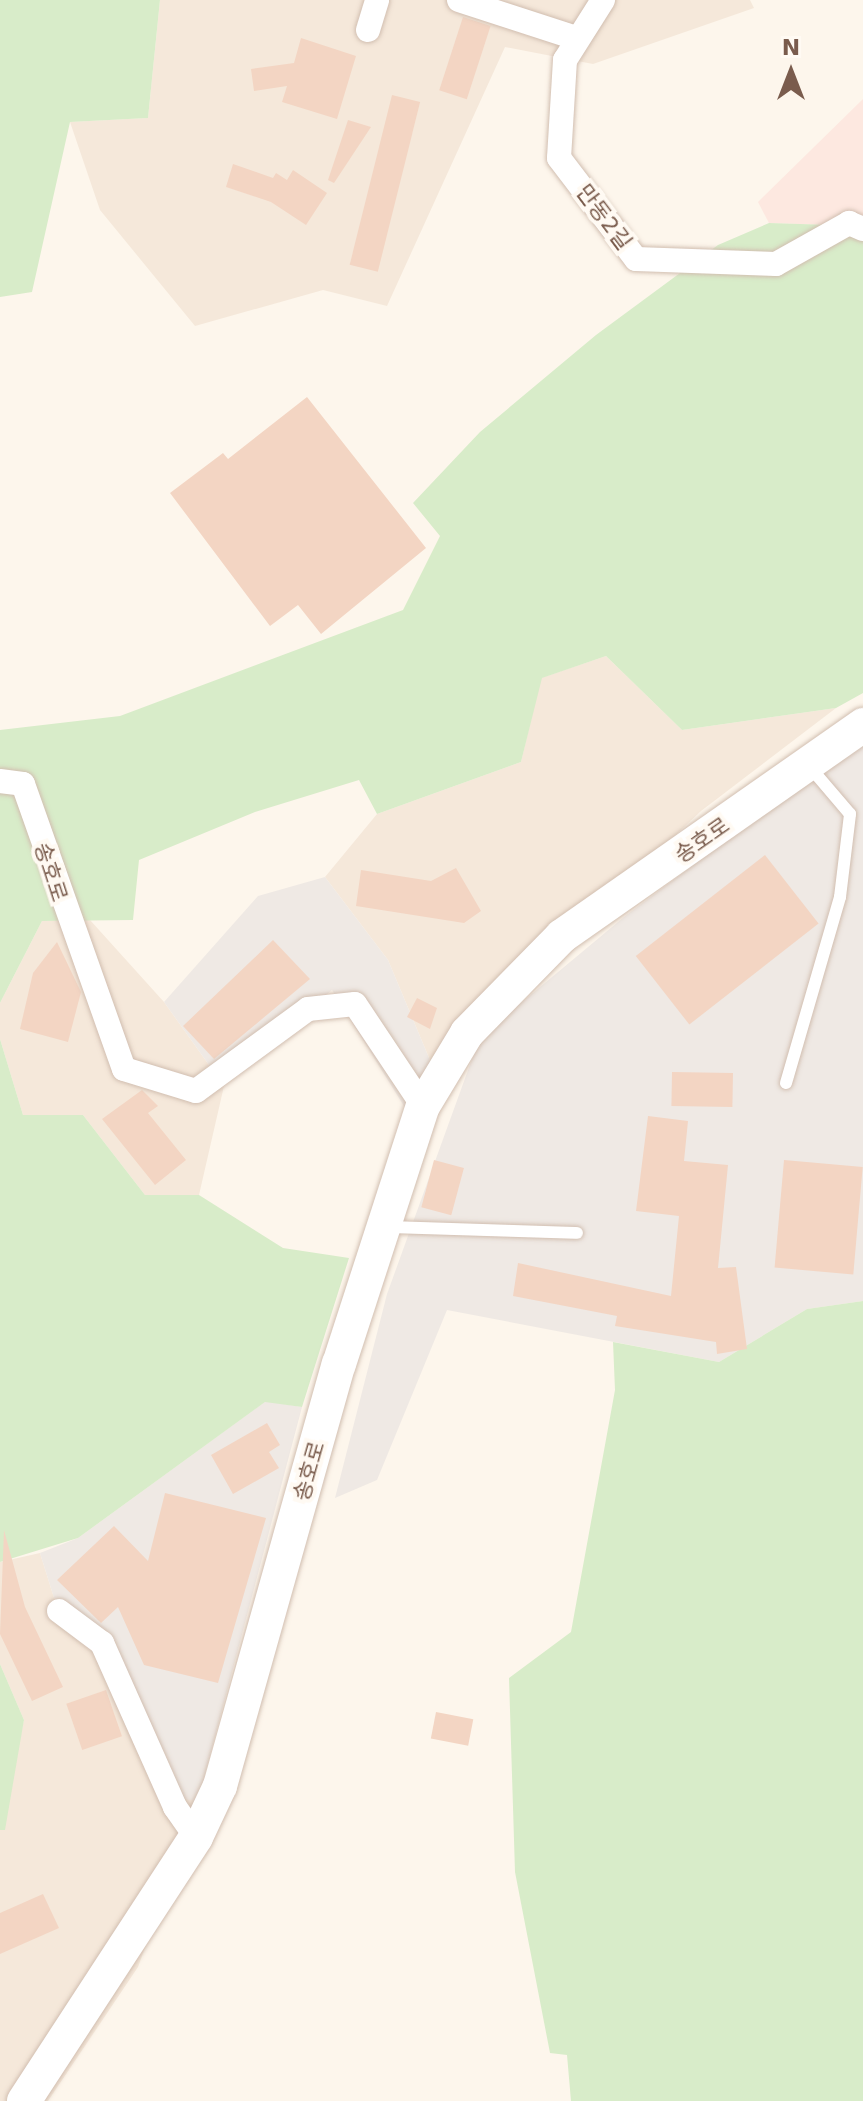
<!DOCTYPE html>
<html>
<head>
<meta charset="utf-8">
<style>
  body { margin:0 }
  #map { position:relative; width:863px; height:2101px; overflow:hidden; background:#fdf6ec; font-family:"DejaVu Sans","Noto Sans KR",sans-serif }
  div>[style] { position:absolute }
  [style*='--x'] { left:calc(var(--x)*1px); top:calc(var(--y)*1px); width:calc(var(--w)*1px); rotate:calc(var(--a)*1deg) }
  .residential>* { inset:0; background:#f5e8da }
  .commercial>* { inset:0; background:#fde8e0 }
  .industrial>* { inset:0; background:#efe9e4 }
  .green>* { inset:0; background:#d8ecc9 }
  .building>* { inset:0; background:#f3d5c3; transform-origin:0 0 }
  .roads { filter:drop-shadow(0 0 2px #d1beb0) drop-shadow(0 0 2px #d1beb0) }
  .service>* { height:12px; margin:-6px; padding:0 6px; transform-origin:6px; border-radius:6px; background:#fff }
  .minor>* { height:24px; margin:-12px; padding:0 12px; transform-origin:12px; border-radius:12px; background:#fff }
  .secondary>* { height:34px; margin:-17px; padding:0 17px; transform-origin:17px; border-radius:17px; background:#fff }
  span { translate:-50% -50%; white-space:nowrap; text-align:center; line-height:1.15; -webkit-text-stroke:8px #fffaf3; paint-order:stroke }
  .street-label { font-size:22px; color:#7a5c4d }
  .north { position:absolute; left:751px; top:32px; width:80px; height:80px; -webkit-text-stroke:6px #fffaf3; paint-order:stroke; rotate:0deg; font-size:22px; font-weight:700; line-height:32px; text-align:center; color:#7a5c4d }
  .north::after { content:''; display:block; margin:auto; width:28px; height:36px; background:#7a5c4d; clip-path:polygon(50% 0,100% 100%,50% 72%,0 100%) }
</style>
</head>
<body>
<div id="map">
  <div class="residential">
    <div style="clip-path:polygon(160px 0,750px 0,754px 8px,593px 64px,505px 47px,387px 306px,323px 290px,195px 326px,100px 210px,70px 122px,148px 118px)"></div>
    <div style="clip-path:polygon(606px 656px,682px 730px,836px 708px,701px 811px,432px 1065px,388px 960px,325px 877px,377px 814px,521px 762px,541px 678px)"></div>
    <div style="clip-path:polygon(90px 920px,164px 1002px,224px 1086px,199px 1195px,145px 1195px,83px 1115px,23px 1115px,0 1039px,0 1003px,42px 921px)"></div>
    <div style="clip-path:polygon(40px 1553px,54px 1598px,102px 1643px,198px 1801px,138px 1967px,48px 2101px,0 2101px,0 1830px,24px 1720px,0 1664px,0 1562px)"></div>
  </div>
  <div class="commercial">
    <div style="clip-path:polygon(863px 99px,863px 226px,769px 223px,758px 202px)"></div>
  </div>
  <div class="industrial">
    <div style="clip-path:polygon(863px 738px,863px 1301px,807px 1309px,719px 1362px,447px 1310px,377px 1480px,335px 1498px,387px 1294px,480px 1037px,624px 917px)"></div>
    <div style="clip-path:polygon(325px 877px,388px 960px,432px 1065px,407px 1111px,332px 990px,224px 1086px,164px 1002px,258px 896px)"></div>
    <div style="clip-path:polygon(266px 1401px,302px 1407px,198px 1801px,183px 1799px,139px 1755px,114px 1638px,54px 1598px,40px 1553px,78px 1538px)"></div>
  </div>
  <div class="green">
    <div style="clip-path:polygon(0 0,160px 0,148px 118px,70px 122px,32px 292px,0 297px)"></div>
    <div style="clip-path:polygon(769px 223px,863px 226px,863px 693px,836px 708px,682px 730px,606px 656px,542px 678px,521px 762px,377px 814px,359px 780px,255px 812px,139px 860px,133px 920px,42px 921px,0 1003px,0 730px,120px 716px,403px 610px,440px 536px,413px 503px,480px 432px,596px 335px,718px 245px)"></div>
    <div style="clip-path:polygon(0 1039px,23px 1115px,83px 1115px,145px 1195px,199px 1195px,283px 1248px,349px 1258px,302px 1407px,265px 1402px,78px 1538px,0 1562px)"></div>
    <div style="clip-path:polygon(863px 1301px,863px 2101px,571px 2101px,567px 2055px,550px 2053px,515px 1872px,509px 1678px,571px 1632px,615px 1390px,613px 1342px,719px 1362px,807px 1309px)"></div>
    <div style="clip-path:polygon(0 1664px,24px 1720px,5px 1830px,0 1830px)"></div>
  </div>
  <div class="building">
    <div style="left:463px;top:17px;width:29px;height:77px;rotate:18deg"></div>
    <div style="clip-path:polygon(301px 38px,356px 56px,337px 119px,282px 102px,287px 86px,254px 91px,251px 69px,294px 63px)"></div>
    <div style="left:392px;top:95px;width:29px;height:175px;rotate:14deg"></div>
    <div style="clip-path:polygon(348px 120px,371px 127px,334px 183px,328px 180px)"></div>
    <div style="clip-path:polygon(233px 164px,273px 178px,276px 173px,287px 180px,293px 170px,327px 193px,306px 225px,271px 202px,226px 187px)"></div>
    <div style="clip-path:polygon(307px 397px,426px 548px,321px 634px,298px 605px,270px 626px,170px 493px,223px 453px,228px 459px)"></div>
    <div style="left:765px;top:855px;width:87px;height:164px;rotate:52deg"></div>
    <div style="clip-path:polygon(456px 868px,481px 911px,464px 923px,356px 906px,361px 870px,431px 881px)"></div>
    <div style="clip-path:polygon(273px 940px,310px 979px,214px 1059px,183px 1026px)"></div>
    <div style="clip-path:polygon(57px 942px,81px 992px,68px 1042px,20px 1029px,33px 973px)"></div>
    <div style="clip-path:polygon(417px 998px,437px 1008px,430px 1029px,407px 1017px)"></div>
    <div style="left:672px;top:1072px;width:61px;height:34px;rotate:1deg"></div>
    <div style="clip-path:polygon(142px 1090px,158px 1106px,148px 1113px,186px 1160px,155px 1185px,102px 1119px)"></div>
    <div style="clip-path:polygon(648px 1116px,688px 1121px,684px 1161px,728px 1165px,718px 1268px,736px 1267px,747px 1349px,717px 1354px,716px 1342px,615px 1326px,617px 1316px,513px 1296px,518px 1263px,671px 1296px,679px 1216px,636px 1211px)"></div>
    <div style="left:434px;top:1160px;width:31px;height:49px;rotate:15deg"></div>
    <div style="left:784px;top:1160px;width:79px;height:108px;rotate:5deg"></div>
    <div style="clip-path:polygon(267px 1423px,280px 1445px,269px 1452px,279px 1468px,233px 1494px,211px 1455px)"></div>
    <div style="clip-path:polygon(165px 1493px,266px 1518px,218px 1683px,144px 1665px,118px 1607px,101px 1623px,57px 1580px,114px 1526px,148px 1561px)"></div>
    <div style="clip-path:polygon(4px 1530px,25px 1607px,63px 1687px,32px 1701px,0 1634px)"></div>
    <div style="left:106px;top:1690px;width:49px;height:42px;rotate:71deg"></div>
    <div style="left:436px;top:1712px;width:38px;height:27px;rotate:11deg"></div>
    <div style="clip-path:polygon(43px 1894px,59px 1928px,0 1954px,0 1913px)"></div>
  </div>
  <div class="roads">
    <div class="service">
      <div style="--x:786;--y:1083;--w:194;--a:-73.8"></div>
      <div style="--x:840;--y:897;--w:84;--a:-83.1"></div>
      <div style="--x:850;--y:814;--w:62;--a:-130.4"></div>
      <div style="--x:388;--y:1227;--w:189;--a:1.8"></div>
    </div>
    <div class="minor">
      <div style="--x:459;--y:0;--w:123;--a:18"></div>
      <div style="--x:603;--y:0;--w:71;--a:122.3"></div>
      <div style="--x:565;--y:60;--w:98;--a:93.5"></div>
      <div style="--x:559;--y:158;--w:127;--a:52.7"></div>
      <div style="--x:636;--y:259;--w:140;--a:2"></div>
      <div style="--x:776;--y:264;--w:84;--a:-29.3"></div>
      <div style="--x:849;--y:223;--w:15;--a:23"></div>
      <div style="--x:368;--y:30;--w:31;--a:-73"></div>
      <div style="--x:0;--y:781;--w:23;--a:7"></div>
      <div style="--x:23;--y:784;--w:302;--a:70.5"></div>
      <div style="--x:124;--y:1069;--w:75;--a:17"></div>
      <div style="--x:196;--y:1091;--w:139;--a:-36.2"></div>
      <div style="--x:308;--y:1009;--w:47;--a:-6.1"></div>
      <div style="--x:355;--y:1004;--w:123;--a:56.3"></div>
      <div style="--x:59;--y:1611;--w:54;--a:36.7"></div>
      <div style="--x:102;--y:1643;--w:180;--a:66"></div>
      <div style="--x:175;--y:1807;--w:37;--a:55"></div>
    </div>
    <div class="secondary">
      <div style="--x:24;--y:2101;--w:315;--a:-56.9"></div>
      <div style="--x:196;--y:1837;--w:56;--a:-64.8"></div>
      <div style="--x:220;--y:1786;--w:438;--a:-74.3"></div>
      <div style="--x:339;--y:1364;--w:271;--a:-72"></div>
      <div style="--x:423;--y:1106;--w:85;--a:-58.9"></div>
      <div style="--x:467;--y:1033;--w:136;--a:-45.6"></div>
      <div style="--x:562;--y:936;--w:368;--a:-35"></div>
    </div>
  </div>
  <div class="street-label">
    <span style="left:604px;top:217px;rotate:53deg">만동2길</span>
    <span style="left:702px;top:840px;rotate:-35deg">송호로</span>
    <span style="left:51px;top:872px;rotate:72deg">송호로</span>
    <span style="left:309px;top:1471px;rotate:-74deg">송호로</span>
  </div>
  <div class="north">N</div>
</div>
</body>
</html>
